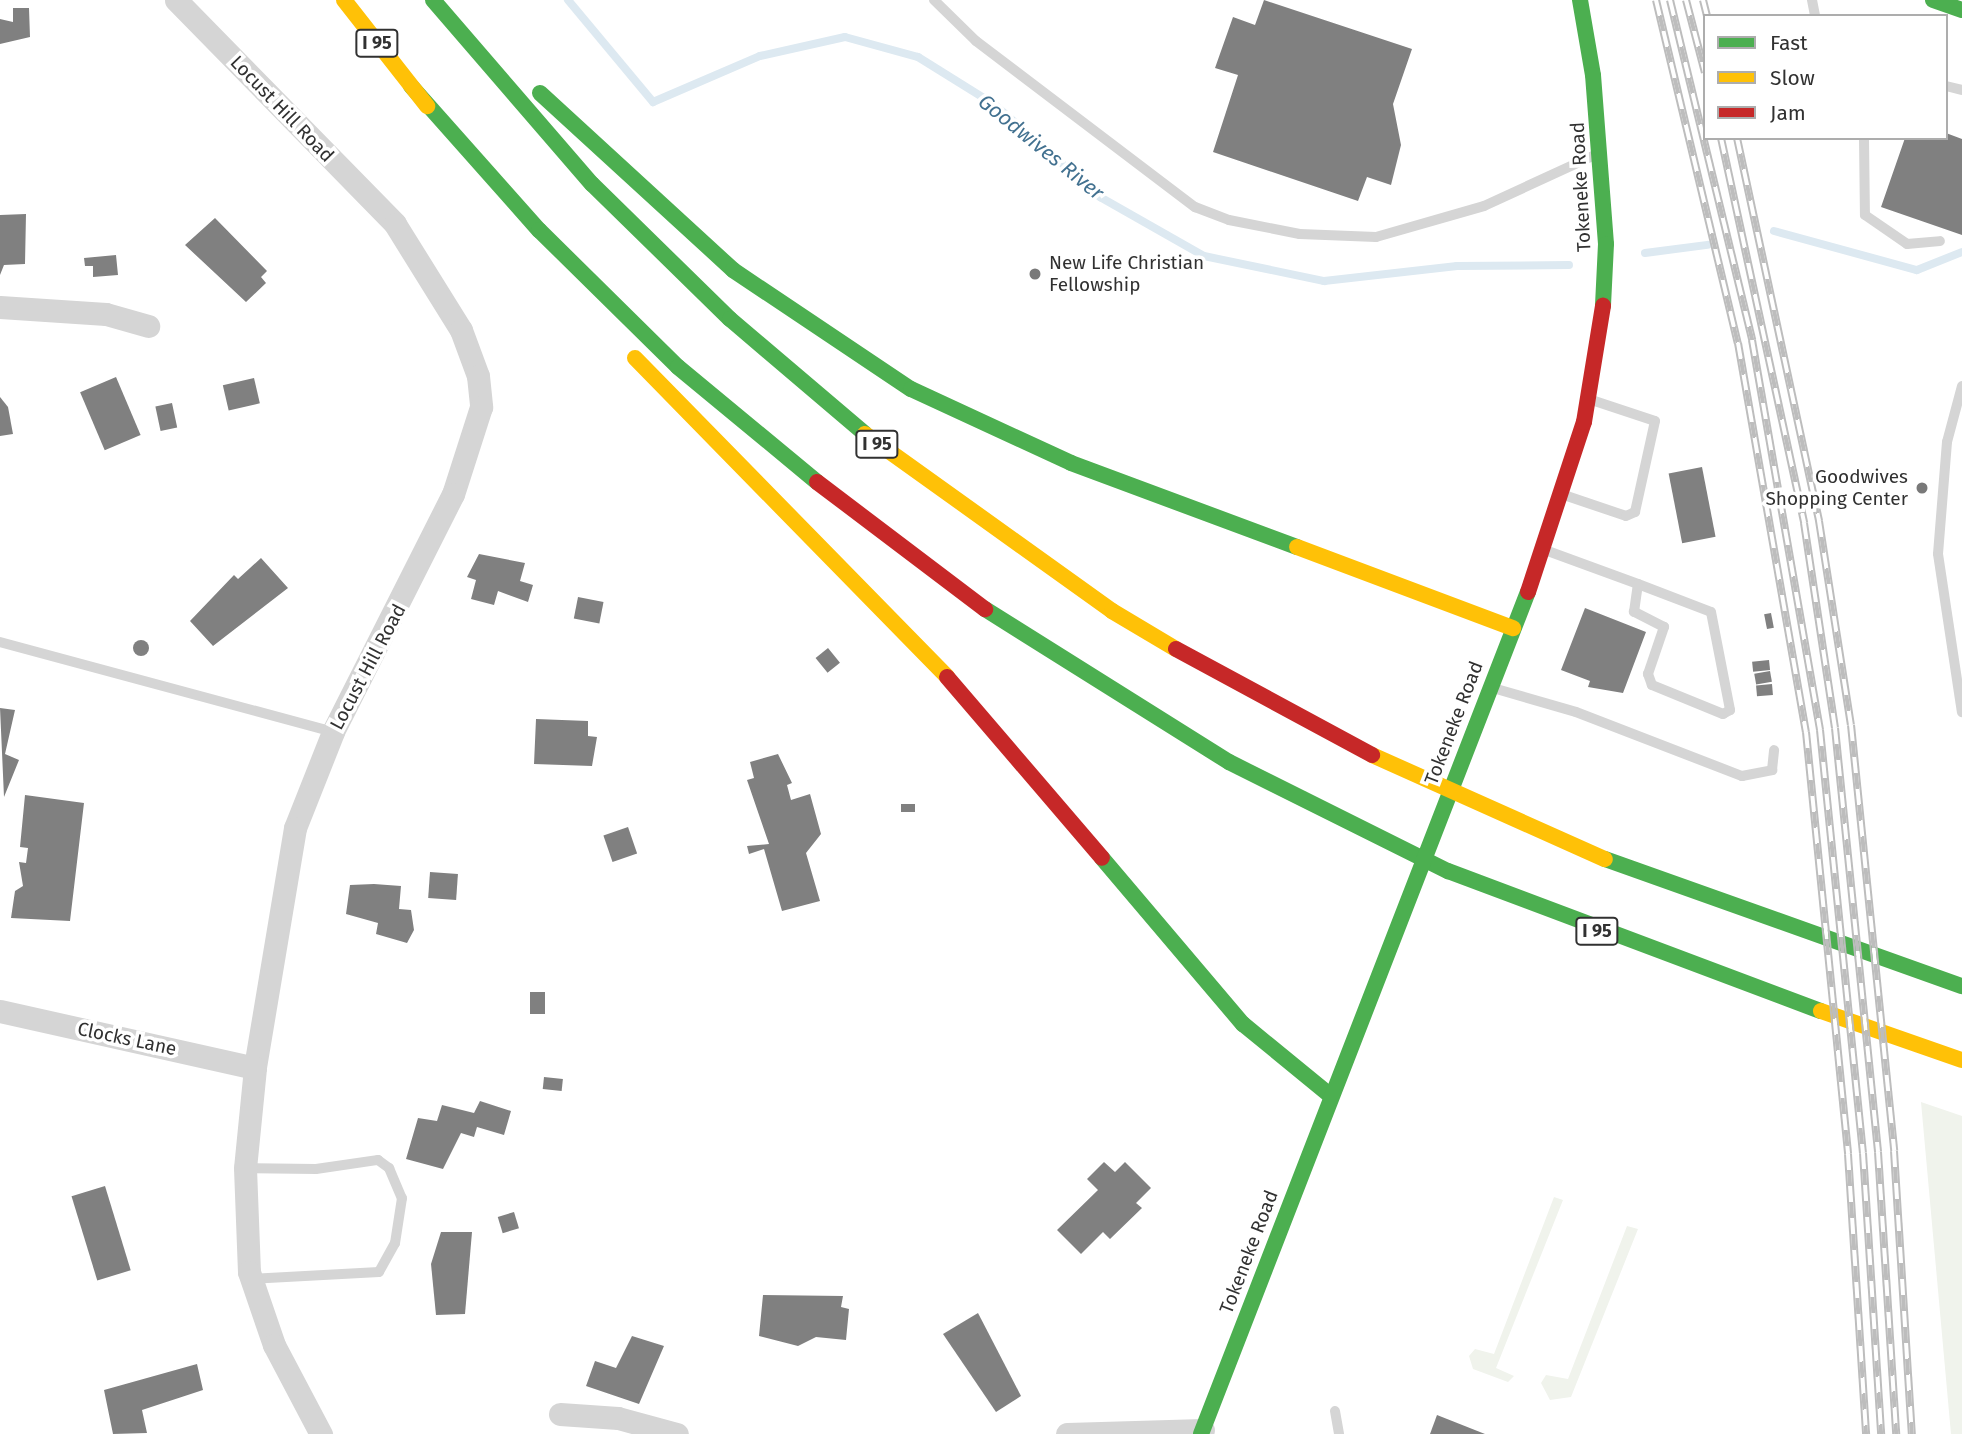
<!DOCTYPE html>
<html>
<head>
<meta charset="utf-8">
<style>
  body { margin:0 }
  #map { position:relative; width:1962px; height:1434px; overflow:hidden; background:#fff; font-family:"Fira Sans",sans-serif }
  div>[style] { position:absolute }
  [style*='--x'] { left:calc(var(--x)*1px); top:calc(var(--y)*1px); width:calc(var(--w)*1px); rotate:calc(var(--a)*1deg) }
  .green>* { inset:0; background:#f0f3ec }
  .stream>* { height:8px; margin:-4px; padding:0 4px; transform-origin:4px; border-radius:4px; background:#dde9f1 }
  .building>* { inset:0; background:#808080; transform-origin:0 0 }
  .round { border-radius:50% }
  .lane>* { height:10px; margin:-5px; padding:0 5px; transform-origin:5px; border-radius:5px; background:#d5d5d5 }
  .street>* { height:23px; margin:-11.5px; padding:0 11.5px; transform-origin:11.5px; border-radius:11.5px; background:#d5d5d5 }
  .fast>* { height:16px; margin:-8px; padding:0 8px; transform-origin:8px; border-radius:8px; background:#4caf50 }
  .slow>* { height:16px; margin:-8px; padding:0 8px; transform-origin:8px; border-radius:8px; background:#ffc107 }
  .jam>* { height:16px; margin:-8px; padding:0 8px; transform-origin:8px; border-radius:8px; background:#c62828 }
  .rail>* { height:8px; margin-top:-4px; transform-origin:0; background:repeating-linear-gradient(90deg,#fff 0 16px,#bdbdbd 0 32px); box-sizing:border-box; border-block:2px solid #bdbdbd }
  .dots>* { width:19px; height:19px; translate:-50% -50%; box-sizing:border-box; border:4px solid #fff; border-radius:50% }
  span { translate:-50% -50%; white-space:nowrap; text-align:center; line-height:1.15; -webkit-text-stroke:7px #fff; paint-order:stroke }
  .shield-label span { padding:2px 5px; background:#fff; border:2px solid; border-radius:5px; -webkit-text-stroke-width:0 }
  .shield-label { font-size:18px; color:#313131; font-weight:700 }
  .street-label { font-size:19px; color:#313131 }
  .poi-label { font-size:19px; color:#313131 }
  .left { translate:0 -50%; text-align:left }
  .right { translate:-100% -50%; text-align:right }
  .water-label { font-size:21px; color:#427190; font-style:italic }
  .legend { position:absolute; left:1703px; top:14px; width:245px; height:126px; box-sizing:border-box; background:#fff; border:2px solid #adadad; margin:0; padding:9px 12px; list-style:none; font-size:21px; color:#313131 }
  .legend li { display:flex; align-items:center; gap:14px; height:35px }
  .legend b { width:35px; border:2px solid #adadad }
</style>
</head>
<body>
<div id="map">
  <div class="green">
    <div style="clip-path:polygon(1921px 1102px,1962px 1116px,1962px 1434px,1951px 1434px)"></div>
    <div style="clip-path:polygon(1554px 1197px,1563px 1200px,1496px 1368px,1514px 1376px,1508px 1382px,1473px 1369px,1469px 1356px,1475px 1349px,1494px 1354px)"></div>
    <div style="clip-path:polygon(1627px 1226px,1638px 1229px,1571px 1397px,1550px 1400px,1541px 1383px,1546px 1375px,1568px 1379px)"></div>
  </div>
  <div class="stream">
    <div style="--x:568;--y:0;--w:133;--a:50.2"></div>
    <div style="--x:653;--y:102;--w:116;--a:-23.3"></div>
    <div style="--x:760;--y:56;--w:87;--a:-12.6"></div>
    <div style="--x:845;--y:37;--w:76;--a:15.3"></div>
    <div style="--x:918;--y:57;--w:91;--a:31.9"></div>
    <div style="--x:995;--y:105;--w:140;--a:41.2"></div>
    <div style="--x:1100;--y:197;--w:120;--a:29.6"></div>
    <div style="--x:1204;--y:256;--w:123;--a:11.8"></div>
    <div style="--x:1324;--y:281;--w:134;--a:-6.4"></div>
    <div style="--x:1457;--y:266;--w:112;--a:-0.5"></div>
    <div style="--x:1774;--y:231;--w:148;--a:15.3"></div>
    <div style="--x:1917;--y:270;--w:48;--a:-21.8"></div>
    <div style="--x:1645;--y:253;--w:63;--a:-7.4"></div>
  </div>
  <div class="building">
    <div style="clip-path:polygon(1264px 0,1412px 49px,1393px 104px,1401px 145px,1391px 185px,1367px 177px,1358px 201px,1213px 152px,1238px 75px,1215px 68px,1233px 17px,1255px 25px)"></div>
    <div style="clip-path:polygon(13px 8px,29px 8px,30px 37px,0 44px,0 19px,13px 22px)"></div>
    <div style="clip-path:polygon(1946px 133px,1962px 139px,1962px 235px,1881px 207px,1905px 138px,1946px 138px)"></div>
    <div style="clip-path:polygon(26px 214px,25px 264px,4px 265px,0 275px,0 215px)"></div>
    <div style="clip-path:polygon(215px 218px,267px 271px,261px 277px,266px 283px,246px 302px,185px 245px)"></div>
    <div style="clip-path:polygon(116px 255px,118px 275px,93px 277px,93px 266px,85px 266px,84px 258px)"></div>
    <div style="left:116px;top:377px;width:63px;height:39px;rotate:67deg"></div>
    <div style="left:254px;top:378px;width:26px;height:32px;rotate:77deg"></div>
    <div style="clip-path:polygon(0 397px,8px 407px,13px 434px,0 436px)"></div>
    <div style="left:172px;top:403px;width:25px;height:17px;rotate:78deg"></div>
    <div style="left:1702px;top:467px;width:71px;height:34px;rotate:79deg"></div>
    <div style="clip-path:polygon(479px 554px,525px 563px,520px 581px,533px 585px,528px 602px,498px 591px,494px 605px,471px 599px,476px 580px,467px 577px)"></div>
    <div style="clip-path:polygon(261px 558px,288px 588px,213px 646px,190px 621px,234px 575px,238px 579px)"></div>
    <div style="left:578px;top:597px;width:26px;height:22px;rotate:11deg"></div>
    <div style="clip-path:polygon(1585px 608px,1646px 632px,1623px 693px,1588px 687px,1590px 681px,1561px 670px)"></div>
    <div style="left:1771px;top:613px;width:15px;height:7px;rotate:79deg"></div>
    <div class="round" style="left:133px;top:640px;width:16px;height:16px"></div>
    <div style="left:828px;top:648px;width:19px;height:16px;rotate:51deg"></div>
    <div style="left:1769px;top:660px;width:10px;height:17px;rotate:84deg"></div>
    <div style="left:1770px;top:671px;width:11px;height:16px;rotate:80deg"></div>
    <div style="left:1772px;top:684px;width:11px;height:16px;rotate:85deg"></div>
    <div style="clip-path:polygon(0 708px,15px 710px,5px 754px,19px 760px,4px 797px)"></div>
    <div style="clip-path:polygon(536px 719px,588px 721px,588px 736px,597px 737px,592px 766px,534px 764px)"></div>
    <div style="clip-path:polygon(778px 754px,792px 783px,787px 785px,791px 800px,810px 794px,821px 834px,806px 853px,820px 901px,782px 911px,764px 849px,749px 854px,747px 846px,769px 844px,747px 780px,754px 778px,750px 762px)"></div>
    <div style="clip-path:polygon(25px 795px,84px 803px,70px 921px,11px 918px,15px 891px,23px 886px,19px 862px,26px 863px,28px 848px,20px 847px)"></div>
    <div style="left:901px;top:804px;width:14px;height:8px"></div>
    <div style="left:628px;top:827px;width:28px;height:26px;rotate:71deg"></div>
    <div style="left:430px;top:872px;width:28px;height:26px;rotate:4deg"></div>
    <div style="clip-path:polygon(374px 884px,401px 886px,399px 909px,411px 910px,414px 930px,407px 943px,376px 934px,378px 923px,346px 914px,350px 885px)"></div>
    <div style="left:530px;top:992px;width:15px;height:22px"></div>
    <div style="left:544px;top:1077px;width:19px;height:12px;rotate:6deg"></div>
    <div style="clip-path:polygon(480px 1101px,511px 1111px,504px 1135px,477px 1127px,474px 1137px,461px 1133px,443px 1169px,406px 1159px,418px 1118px,437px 1121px,442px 1105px,474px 1113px)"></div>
    <div style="clip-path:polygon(1104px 1162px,1115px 1172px,1125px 1162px,1151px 1188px,1136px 1203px,1142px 1208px,1110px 1239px,1103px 1232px,1081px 1254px,1057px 1230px,1098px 1190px,1087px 1179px)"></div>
    <div style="left:105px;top:1186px;width:88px;height:35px;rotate:73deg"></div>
    <div style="left:514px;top:1212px;width:17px;height:17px;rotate:73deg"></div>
    <div style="clip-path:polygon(441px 1232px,472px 1232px,465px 1314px,436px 1315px,431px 1264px)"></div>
    <div style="clip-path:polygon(763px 1295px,843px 1296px,841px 1307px,849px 1309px,846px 1340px,816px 1337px,798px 1346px,759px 1336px)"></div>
    <div style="clip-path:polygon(978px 1313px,1021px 1396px,996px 1412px,943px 1334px)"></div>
    <div style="clip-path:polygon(632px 1336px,664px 1346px,639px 1404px,586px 1386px,595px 1361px,616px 1368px)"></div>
    <div style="clip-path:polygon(197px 1364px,203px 1390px,142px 1410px,147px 1433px,113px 1434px,104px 1390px)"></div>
    <div style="clip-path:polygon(1437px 1415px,1485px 1434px,1430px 1434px)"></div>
  </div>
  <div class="lane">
    <div style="--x:934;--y:0;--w:59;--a:44.3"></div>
    <div style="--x:976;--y:41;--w:275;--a:37.2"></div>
    <div style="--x:1195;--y:207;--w:36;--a:21"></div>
    <div style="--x:1229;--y:220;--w:72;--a:11.2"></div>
    <div style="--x:1300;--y:234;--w:76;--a:2.3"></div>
    <div style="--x:1376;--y:237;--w:112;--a:-16"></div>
    <div style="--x:1484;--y:206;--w:122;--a:-24.7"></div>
    <div style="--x:1812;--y:0;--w:16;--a:79"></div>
    <div style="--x:1946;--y:86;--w:16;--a:14"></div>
    <div style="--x:1864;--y:138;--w:77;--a:89.3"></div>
    <div style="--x:1865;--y:215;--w:51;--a:34.6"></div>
    <div style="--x:1907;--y:244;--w:33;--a:-5"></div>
    <div style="--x:1962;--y:386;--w:58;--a:105"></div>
    <div style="--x:1947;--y:442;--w:112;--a:94.6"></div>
    <div style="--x:1938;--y:554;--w:160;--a:81.4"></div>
    <div style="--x:1564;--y:495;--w:65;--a:18.7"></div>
    <div style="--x:1626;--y:516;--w:10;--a:-24"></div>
    <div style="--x:1635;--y:512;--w:93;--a:-77.6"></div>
    <div style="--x:1655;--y:421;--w:66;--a:-161.6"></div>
    <div style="--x:1545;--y:550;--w:99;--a:20.1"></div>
    <div style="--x:1638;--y:584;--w:78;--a:21"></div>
    <div style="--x:1711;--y:612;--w:100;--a:79"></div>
    <div style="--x:1730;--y:710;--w:8;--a:150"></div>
    <div style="--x:1723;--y:714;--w:77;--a:-157.8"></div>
    <div style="--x:1652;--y:685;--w:12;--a:-110"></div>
    <div style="--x:1648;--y:674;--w:50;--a:-71.2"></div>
    <div style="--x:1664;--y:627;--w:34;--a:-153"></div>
    <div style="--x:1634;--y:612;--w:28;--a:-82"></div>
    <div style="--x:0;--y:642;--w:345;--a:15.1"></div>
    <div style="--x:1493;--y:688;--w:86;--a:16.1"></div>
    <div style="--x:1576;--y:712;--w:178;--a:21.1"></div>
    <div style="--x:1742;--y:776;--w:31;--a:-11"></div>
    <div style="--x:1772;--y:770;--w:20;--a:-84"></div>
    <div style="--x:245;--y:1168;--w:71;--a:0.8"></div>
    <div style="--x:316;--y:1169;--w:63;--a:-8.3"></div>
    <div style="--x:378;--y:1160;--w:14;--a:36"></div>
    <div style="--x:389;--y:1168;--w:33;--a:67"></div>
    <div style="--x:402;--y:1198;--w:46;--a:98.8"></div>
    <div style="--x:395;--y:1243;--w:33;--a:119"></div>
    <div style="--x:379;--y:1272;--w:128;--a:176.9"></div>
    <div style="--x:1335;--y:1411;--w:23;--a:80"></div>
  </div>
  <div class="street">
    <div style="--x:176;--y:0;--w:313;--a:45.6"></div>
    <div style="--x:395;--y:224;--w:125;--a:58.1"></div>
    <div style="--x:461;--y:330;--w:49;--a:69.7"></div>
    <div style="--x:478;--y:376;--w:31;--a:84"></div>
    <div style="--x:481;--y:407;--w:91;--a:107.8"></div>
    <div style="--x:453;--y:494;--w:267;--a:116.8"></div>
    <div style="--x:333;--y:732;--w:103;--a:111.6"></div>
    <div style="--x:295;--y:828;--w:243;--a:99.5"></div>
    <div style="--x:255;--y:1068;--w:100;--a:95.7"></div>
    <div style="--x:245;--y:1168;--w:104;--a:87.8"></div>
    <div style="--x:249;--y:1272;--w:77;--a:71.1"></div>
    <div style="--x:274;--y:1345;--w:101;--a:62.2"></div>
    <div style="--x:0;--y:307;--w:106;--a:3.8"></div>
    <div style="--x:106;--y:314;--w:44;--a:15.9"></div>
    <div style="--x:0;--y:1011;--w:261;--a:12.6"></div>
    <div style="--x:560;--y:1414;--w:58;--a:3.9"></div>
    <div style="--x:618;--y:1418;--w:61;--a:15.2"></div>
    <div style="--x:1067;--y:1434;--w:136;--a:-1.7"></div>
  </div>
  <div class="fast">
    <div style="--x:433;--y:0;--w:243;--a:49.2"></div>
    <div style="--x:592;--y:184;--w:193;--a:44.4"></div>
    <div style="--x:730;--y:319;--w:177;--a:40.4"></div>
    <div style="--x:1580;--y:0;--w:76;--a:80.2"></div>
    <div style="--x:1593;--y:75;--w:169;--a:85.6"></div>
    <div style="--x:1606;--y:244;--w:62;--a:92.8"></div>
    <div style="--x:1933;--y:0;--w:31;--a:19"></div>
    <div style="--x:411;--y:86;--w:193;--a:48.4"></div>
    <div style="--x:539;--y:230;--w:195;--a:44.6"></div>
    <div style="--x:678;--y:367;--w:180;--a:39.6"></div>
    <div style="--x:540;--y:93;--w:262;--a:42.5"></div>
    <div style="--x:733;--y:270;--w:214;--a:33.8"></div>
    <div style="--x:911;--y:389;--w:176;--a:24.8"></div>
    <div style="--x:1071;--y:463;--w:241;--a:20.4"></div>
    <div style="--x:985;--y:609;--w:288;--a:32.1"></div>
    <div style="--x:1229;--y:762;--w:245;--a:26.5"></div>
    <div style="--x:1448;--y:871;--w:398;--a:20.6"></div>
    <div style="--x:1102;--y:858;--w:218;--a:49.7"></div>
    <div style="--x:1243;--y:1024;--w:114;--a:39.3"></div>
    <div style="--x:1605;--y:859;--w:379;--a:19.6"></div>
    <div style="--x:1201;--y:1434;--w:903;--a:-68.78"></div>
  </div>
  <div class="slow">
    <div style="--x:344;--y:0;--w:135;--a:51.9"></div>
    <div style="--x:635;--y:358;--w:446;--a:45.6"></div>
    <div style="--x:865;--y:434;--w:304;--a:35.6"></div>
    <div style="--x:1112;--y:611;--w:74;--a:30.7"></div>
    <div style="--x:1297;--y:547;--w:231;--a:20.6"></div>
    <div style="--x:1372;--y:755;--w:255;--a:24.1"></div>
    <div style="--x:1821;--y:1011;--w:149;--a:19.2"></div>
  </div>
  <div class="jam">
    <div style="--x:817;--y:482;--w:211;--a:37.1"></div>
    <div style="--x:1528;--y:592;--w:179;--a:-71.8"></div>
    <div style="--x:1584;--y:422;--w:118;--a:-80.7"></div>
    <div style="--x:1176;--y:649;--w:223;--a:28.4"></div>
    <div style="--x:947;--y:677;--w:238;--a:49.4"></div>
  </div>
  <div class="rail">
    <div style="--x:1656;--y:0;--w:353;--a:76.6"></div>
    <div style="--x:1738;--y:343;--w:395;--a:80.1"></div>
    <div style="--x:1806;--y:732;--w:424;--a:84.3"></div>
    <div style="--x:1848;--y:1154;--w:281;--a:86.3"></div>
    <div style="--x:1670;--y:0;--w:350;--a:76.4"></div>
    <div style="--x:1752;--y:340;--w:396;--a:80.1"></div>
    <div style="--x:1820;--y:730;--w:425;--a:84.2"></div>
    <div style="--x:1863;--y:1153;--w:282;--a:86.3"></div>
    <div style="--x:1686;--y:0;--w:75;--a:75.4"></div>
    <div style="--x:1703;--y:0;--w:16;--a:76"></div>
    <div style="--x:1721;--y:138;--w:394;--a:77.8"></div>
    <div style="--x:1804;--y:523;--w:207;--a:81.4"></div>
    <div style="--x:1835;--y:728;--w:426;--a:84.2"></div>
    <div style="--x:1878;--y:1152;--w:283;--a:86.3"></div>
    <div style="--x:1737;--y:138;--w:392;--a:77.9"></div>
    <div style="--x:1819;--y:521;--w:206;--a:81.1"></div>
    <div style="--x:1851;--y:725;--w:428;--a:84.2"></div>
    <div style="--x:1894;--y:1151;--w:284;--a:86.4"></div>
  </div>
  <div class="dots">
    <div style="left:1035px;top:274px;background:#797979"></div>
    <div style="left:1922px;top:488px;background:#797979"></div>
  </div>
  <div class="shield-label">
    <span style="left:377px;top:43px">I 95</span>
    <span style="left:877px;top:444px">I 95</span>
    <span style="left:1597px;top:931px">I 95</span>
  </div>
  <div class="street-label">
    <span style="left:282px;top:109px;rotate:46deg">Locust Hill Road</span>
    <span style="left:1581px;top:187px;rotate:-93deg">Tokeneke Road</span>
    <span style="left:368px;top:667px;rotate:-62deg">Locust Hill Road</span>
    <span style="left:1454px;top:723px;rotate:-69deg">Tokeneke Road</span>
    <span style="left:127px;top:1039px;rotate:12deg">Clocks Lane</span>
    <span style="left:1249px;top:1252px;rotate:-69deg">Tokeneke Road</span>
  </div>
  <div class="poi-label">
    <span class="left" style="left:1049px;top:274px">New Life Christian<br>Fellowship</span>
    <span class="right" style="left:1908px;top:488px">Goodwives<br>Shopping Center</span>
  </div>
  <div class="water-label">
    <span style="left:1041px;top:147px;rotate:39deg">Goodwives River</span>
  </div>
  <ul class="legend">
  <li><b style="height:9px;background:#4caf50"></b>Fast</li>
  <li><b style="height:9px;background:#ffc107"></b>Slow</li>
  <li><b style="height:9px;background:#c62828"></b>Jam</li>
  </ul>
</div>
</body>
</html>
